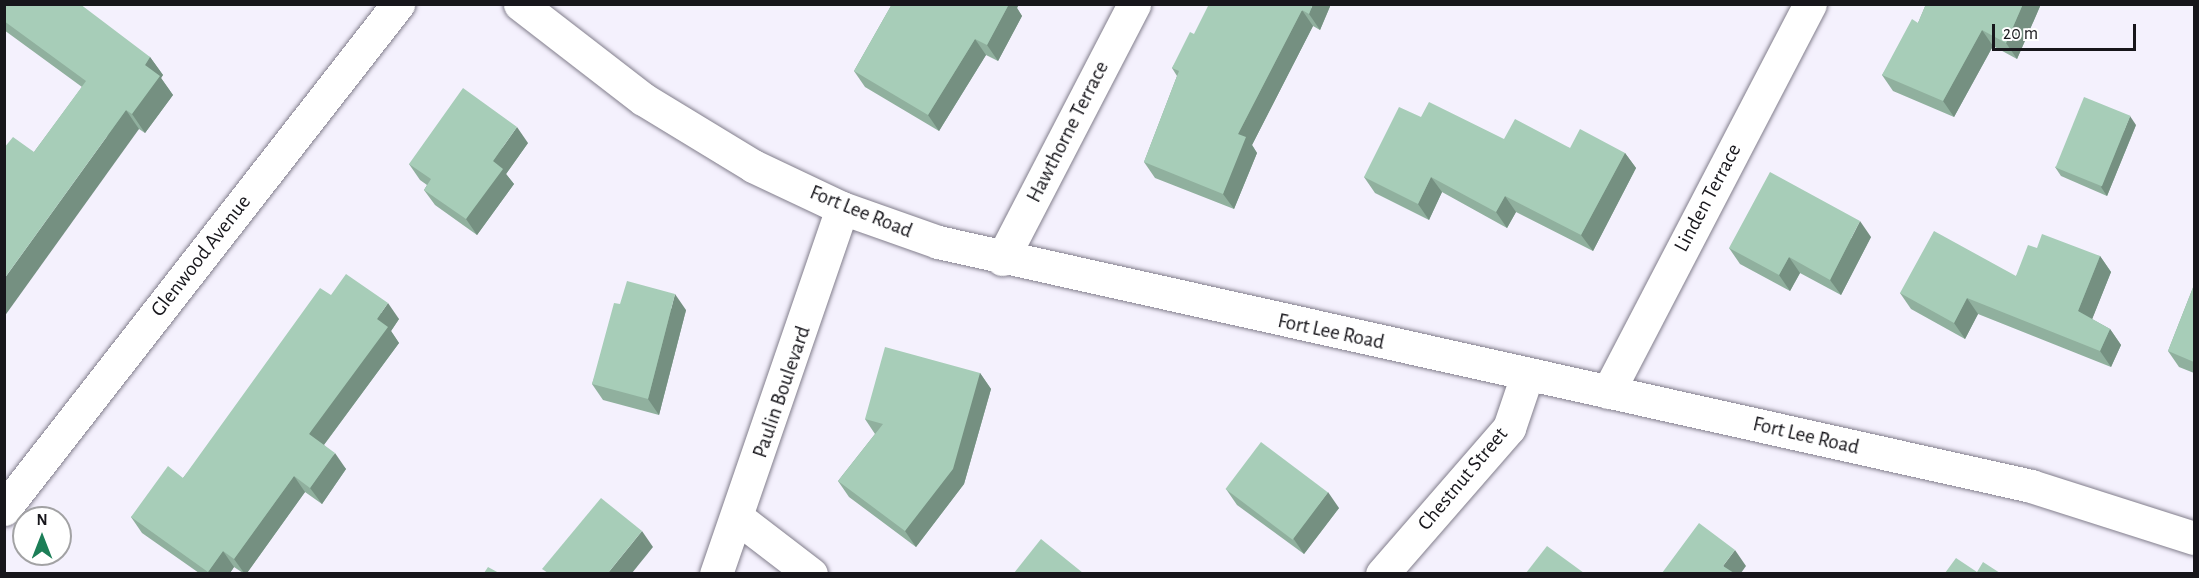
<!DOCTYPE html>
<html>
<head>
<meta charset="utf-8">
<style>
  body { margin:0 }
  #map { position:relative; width:2199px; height:578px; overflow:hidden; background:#f4f1fd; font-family:"Alegreya Sans",sans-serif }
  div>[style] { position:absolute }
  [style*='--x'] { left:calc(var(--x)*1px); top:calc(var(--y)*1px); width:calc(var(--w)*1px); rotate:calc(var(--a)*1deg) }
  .roads { filter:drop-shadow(0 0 2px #827e8c) drop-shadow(0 0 2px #827e8c) }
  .street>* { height:33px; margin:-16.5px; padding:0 16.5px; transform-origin:16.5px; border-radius:16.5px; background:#fff }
  .secondary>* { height:33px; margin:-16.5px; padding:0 16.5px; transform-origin:16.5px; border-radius:16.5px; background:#fff }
  .wall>* { inset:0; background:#90b09e }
  .shaded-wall>* { inset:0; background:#759081 }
  .building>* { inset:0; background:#a7cdb8; transform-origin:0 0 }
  span { translate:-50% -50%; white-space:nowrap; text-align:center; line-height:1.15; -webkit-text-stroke:4.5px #fff; paint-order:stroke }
  .street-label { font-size:21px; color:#17161b }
  .frame { position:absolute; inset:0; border:6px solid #17161b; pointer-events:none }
  .north { position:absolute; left:12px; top:506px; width:60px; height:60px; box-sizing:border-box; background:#fff; border:2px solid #a2a2a4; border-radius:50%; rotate:0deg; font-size:16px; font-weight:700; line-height:24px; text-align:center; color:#17161b }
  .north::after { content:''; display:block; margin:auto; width:21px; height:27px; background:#1c7e57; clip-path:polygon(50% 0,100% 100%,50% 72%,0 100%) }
  .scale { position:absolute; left:1992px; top:24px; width:144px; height:27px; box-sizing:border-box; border:3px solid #17161b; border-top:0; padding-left:8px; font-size:18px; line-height:21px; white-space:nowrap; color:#17161b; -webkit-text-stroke:4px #fff; paint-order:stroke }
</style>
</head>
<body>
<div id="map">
  <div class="roads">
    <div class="street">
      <div style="--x:1002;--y:259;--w:287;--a:-62.6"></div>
      <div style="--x:1608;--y:392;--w:437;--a:-62.5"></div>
      <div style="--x:4;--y:509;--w:641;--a:-52.04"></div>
      <div style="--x:738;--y:518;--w:92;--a:37.5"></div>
      <div style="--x:716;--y:574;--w:387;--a:-71"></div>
      <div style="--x:1382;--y:574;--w:194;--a:-49"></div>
      <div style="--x:1509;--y:428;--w:56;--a:-71.2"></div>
    </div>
    <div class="secondary">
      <div style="--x:520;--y:4;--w:155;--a:37.7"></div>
      <div style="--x:643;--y:99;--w:129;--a:31.3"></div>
      <div style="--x:753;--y:166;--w:98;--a:25.3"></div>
      <div style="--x:842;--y:208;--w:102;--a:19.5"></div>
      <div style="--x:938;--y:242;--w:1120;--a:12.58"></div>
      <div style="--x:2031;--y:486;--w:171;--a:17.7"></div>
    </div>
  </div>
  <div class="wall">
    <div style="clip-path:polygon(4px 4px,150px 57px,163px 75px,161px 78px,173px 95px,145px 133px,139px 129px,34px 152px,82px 87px,4px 30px)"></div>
    <div style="clip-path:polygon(892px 4px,1019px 4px,1017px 8px,1022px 16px,998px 61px,986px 55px,939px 131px,865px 87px,854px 71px)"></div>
    <div style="clip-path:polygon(1331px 4px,1320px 30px,1313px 26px,1252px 145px,1257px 153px,1234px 209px,1155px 178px,1144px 162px,1177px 76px,1172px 68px,1194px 34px)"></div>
    <div style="clip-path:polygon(1926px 4px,2041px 4px,2017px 59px,1993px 46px,1954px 117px,1893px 91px,1882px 75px,1918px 23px)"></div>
    <div style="clip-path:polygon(2136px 125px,2107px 196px,2061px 176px,2055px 167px)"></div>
    <div style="clip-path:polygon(1504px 139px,1570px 148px,1625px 153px,1636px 168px,1593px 251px,1516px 212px,1507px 228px,1442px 192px,1429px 220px,1375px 193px,1364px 177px)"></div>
    <div style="clip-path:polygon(528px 143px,506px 174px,514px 184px,477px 235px,435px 205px,424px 190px,427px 185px,420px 180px,409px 164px)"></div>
    <div style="clip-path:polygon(1871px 237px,1841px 295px,1800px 273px,1790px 291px,1740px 264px,1729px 248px)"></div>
    <div style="clip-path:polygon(2037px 248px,2100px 256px,2111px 272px,2092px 319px,2110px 329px,2121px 345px,2111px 367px,1978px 314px,1965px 339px,1911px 309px,1900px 293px,2016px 276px)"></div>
    <div style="clip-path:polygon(2194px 285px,2194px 373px,2179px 367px,2168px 351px)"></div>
    <div style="clip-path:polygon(331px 295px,399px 319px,391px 331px,399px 343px,324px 445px,346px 469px,322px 504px,305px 492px,247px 573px,243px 573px,234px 567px,230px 573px,199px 573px,142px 533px,131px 517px,183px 478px)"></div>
    <div style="clip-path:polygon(620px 304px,686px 310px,659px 415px,603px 400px,592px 384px)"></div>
    <div style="clip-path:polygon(980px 373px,991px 389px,964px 484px,916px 547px,849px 497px,838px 481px,875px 434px,865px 419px)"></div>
    <div style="clip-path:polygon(1226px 489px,1339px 508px,1304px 554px,1237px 505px)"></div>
  </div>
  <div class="shaded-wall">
    <div style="clip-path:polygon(1009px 4px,1019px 4px,1017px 8px,1022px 16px,998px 61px,987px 45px)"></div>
    <div style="clip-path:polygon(1313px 4px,1331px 4px,1320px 30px,1309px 14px)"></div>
    <div style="clip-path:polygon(2023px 4px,2041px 4px,2017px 59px,2006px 43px)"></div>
    <div style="clip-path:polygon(1302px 10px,1313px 26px,1252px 145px,1257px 153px,1234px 209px,1223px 194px,1238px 134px)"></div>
    <div style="clip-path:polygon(1982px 30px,1993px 46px,1954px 117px,1943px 101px)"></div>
    <div style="clip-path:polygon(975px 39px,986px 55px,939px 131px,928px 115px)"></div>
    <div style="clip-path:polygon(150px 57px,163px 75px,161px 78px,173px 95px,145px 133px,132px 114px,145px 65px)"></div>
    <div style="clip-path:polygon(126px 110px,139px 129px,4px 317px,4px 279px)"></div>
    <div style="clip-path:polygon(2130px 116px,2136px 125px,2107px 196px,2101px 187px)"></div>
    <div style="clip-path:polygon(517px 127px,528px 143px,506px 174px,514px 184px,477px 235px,466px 219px,493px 161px)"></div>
    <div style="clip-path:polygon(1625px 153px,1636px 168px,1593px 251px,1581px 235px)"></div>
    <div style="clip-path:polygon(1431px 177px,1442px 192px,1429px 220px,1418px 204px)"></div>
    <div style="clip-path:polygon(1505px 196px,1516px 212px,1507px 228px,1496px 212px)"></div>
    <div style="clip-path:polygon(1860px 221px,1871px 237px,1841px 295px,1830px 280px)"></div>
    <div style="clip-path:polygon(2100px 256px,2111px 272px,2089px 327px,2078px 311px)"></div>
    <div style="clip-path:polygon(1789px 257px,1800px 273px,1790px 291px,1779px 275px)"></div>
    <div style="clip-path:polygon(675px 294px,686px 310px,659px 415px,648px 399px)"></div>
    <div style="clip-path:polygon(1967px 298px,1978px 314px,1965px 339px,1954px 323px)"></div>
    <div style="clip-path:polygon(388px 303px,399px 319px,391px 331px,399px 343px,320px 450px,309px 434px,377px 319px)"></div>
    <div style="clip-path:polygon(2110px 329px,2121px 345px,2111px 367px,2100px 351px)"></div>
    <div style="clip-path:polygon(980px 373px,991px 389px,964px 484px,916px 547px,905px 531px)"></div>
    <div style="clip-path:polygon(335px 453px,346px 469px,322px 504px,310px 488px)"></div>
    <div style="clip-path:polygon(294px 476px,305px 492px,247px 573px,244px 573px,234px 559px)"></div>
    <div style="clip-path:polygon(1328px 492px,1339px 508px,1304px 554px,1293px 538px)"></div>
    <div style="clip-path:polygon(642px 531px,653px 547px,632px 573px,608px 573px)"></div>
    <div style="clip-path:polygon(1735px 550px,1746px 566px,1741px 573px,1729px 573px,1723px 566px)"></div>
    <div style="clip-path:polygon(223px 551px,234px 567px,230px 573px,208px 573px,208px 572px)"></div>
  </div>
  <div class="building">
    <div style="clip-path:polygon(4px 4px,80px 4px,150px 57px,145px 65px,160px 76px,132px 114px,126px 110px,4px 279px,4px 148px,13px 137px,34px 152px,86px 81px,4px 21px)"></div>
    <div style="clip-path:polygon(892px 4px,1009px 4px,987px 45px,975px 39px,928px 115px,854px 71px)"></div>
    <div style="clip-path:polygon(1209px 4px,1313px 4px,1309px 14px,1302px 10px,1238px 134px,1246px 137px,1223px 194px,1144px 162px,1179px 71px,1172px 68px,1190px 32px,1194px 34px)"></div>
    <div style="clip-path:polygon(1926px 4px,2023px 4px,2006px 43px,1982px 30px,1943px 101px,1882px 75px,1912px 19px,1918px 23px)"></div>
    <div style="clip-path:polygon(463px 88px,517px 127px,493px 161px,503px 169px,466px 219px,424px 190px,431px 179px,409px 164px)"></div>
    <div style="left:2084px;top:97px;width:50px;height:76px;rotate:22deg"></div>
    <div style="clip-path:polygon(1429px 102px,1504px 139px,1515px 119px,1570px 148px,1580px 129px,1625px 153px,1581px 235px,1505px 196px,1496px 212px,1431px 177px,1418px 204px,1364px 177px,1399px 107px,1421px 117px)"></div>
    <div style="clip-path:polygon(1770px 172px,1860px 221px,1830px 280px,1789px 257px,1779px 275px,1729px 248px)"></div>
    <div style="clip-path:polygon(1934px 231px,2016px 276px,2028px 245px,2037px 248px,2042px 234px,2100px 256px,2078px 311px,2110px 329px,2100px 351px,1967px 298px,1954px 323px,1900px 293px)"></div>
    <div style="clip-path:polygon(346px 274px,388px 303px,377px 319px,388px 327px,309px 434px,335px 453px,310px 488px,294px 476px,234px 559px,223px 551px,208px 572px,131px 517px,168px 466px,183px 478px,320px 288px,331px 295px)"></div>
    <div style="clip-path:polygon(627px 281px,675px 294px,648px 399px,592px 384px,614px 303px,620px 304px)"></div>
    <div style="clip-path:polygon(2194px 285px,2194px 362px,2168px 351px)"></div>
    <div style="clip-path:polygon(885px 347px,980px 373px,953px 469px,905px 531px,838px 481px,883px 424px,865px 419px)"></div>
    <div style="left:1261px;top:442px;width:84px;height:59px;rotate:37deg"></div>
    <div style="clip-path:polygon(601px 498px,642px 531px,608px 573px,548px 573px,542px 569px)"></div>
    <div style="clip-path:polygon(1699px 523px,1735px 550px,1723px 566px,1734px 573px,1662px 573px)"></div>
    <div style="clip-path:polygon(1041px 539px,1083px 573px,1014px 573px)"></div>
    <div style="clip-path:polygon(1547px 546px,1584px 573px,1526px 573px)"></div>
    <div style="clip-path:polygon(1956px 558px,1977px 572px,1983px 562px,2000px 573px,1945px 573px)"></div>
    <div style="clip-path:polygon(488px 567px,499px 573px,484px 573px)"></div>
  </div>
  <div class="street-label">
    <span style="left:1068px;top:132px;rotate:-63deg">Hawthorne Terrace</span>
    <span style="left:1708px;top:198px;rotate:-62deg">Linden Terrace</span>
    <span style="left:861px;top:212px;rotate:22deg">Fort Lee Road</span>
    <span style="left:201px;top:256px;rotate:-52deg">Glenwood Avenue</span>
    <span style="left:1331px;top:332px;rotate:12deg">Fort Lee Road</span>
    <span style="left:782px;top:392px;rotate:-71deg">Paulin Boulevard</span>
    <span style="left:1806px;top:436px;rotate:13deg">Fort Lee Road</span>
    <span style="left:1463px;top:479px;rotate:-50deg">Chestnut Street</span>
  </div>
  <div class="frame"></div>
  <div class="north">N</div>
  <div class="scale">20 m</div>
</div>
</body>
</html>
